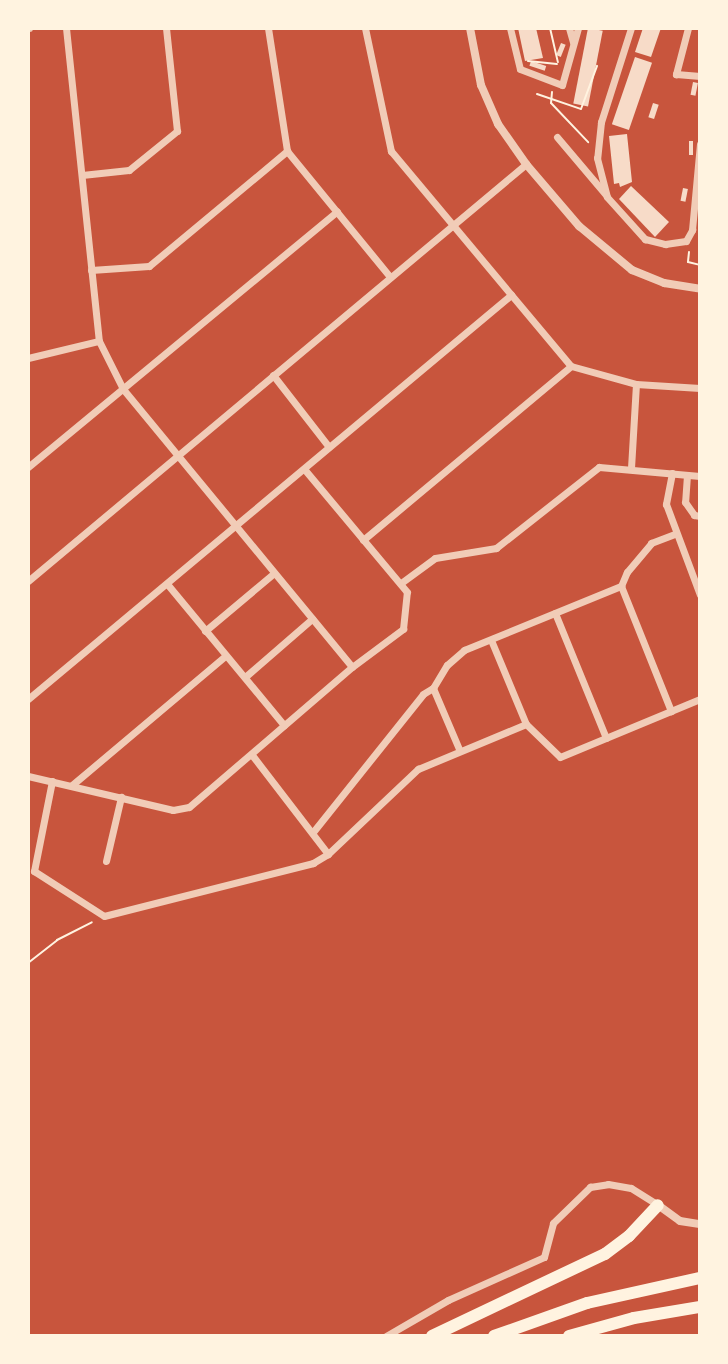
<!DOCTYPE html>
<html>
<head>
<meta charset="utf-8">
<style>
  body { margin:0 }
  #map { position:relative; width:728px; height:1364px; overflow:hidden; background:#c8553d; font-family:"Space Grotesk",sans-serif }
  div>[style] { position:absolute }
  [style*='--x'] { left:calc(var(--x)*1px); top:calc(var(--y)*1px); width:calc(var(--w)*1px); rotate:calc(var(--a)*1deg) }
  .building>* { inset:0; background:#f7dbc8; transform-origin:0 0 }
  .path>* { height:2px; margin:-1px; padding:0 1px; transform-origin:1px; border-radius:1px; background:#fff3e0 }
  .minor>* { height:7px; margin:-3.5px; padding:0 3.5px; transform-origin:3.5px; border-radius:3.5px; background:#f1ccb7 }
  .tertiary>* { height:8px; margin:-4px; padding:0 4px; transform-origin:4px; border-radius:4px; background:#f1ccb7 }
  .motorway>* { height:12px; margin:-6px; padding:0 6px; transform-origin:6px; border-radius:6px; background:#fff3e0 }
  span { translate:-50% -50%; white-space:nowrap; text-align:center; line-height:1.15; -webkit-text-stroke:8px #fff3e0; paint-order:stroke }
  .frame { position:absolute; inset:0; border:30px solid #fff3e0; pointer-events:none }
</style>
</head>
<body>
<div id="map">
  <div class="building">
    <div style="clip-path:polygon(518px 28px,536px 28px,543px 58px,525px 61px)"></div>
    <div style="left:588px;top:28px;width:15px;height:77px;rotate:11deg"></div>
    <div style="clip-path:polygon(643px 28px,661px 28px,651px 57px,635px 52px)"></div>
    <div style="left:561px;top:43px;width:5px;height:13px;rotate:22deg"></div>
    <div style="left:635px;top:57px;width:18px;height:71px;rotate:19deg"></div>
    <div style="left:531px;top:61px;width:16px;height:5px;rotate:18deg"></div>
    <div style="left:693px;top:82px;width:5px;height:13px;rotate:11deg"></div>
    <div style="left:653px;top:103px;width:6px;height:15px;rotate:18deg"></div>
    <div style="clip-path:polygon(627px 134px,632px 182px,620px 187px,619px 183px,614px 184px,609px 136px)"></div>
    <div style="left:689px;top:141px;width:4px;height:14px"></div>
    <div style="clip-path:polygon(631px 186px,669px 222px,655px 237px,619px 199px)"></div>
    <div style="left:683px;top:188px;width:5px;height:13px;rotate:11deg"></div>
  </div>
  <div class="path">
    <div style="--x:550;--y:28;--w:35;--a:77"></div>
    <div style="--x:528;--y:61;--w:29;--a:6"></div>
    <div style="--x:552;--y:92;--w:11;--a:95"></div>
    <div style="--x:551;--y:103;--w:54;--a:46.5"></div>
    <div style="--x:537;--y:94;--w:46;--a:18.8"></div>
    <div style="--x:581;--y:109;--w:46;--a:-69.6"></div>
    <div style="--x:689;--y:252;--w:10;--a:96"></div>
    <div style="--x:688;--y:262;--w:12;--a:14"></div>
    <div style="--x:28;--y:963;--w:37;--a:-38"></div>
    <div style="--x:57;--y:940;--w:39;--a:-27"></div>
  </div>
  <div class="minor">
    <div style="--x:28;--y:28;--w:1;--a:0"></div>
    <div style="--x:66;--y:28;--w:315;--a:84"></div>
    <div style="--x:99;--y:341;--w:54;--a:63.4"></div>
    <div style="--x:123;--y:389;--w:360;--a:50.5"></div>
    <div style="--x:268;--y:28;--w:124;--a:81.2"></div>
    <div style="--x:287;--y:151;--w:163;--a:50.7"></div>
    <div style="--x:365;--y:28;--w:126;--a:78.1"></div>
    <div style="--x:391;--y:151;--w:280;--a:50.1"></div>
    <div style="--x:571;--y:366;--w:67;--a:15.5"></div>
    <div style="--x:636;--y:384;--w:64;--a:3.6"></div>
    <div style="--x:510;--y:28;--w:42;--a:76.3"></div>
    <div style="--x:520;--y:69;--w:45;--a:20.9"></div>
    <div style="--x:562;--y:85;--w:59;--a:-74.3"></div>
    <div style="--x:569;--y:28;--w:15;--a:74"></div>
    <div style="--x:631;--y:28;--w:99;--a:107.7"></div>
    <div style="--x:601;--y:122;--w:36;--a:96"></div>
    <div style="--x:597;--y:158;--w:40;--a:75.6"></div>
    <div style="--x:607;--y:197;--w:57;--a:47.9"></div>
    <div style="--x:645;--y:239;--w:21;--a:14"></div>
    <div style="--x:665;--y:244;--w:21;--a:-8"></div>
    <div style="--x:686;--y:241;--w:13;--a:-61"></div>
    <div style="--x:692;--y:230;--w:86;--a:-84.7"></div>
    <div style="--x:688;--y:28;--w:48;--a:104.6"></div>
    <div style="--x:676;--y:74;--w:24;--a:5"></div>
    <div style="--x:557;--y:137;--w:76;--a:49.8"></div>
    <div style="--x:82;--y:175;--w:47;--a:-6.1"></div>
    <div style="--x:129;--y:170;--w:62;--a:-39.1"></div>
    <div style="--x:177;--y:131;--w:104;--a:-96.1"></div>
    <div style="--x:91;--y:270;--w:58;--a:-3.9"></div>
    <div style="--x:149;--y:266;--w:180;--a:-39.8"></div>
    <div style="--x:28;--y:358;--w:73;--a:-13.5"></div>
    <div style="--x:273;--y:375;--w:91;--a:52.1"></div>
    <div style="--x:28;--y:467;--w:401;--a:-39.6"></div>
    <div style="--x:631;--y:468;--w:84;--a:-86.6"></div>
    <div style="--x:672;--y:473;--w:32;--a:101"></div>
    <div style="--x:666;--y:504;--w:97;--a:69.5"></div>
    <div style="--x:687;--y:475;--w:27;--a:94"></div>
    <div style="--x:685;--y:502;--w:16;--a:55"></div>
    <div style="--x:694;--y:515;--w:6;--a:9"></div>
    <div style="--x:363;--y:540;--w:271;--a:-39.9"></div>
    <div style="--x:28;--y:581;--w:650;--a:-39.94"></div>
    <div style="--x:401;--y:583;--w:42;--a:-36.3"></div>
    <div style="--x:435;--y:558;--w:62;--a:-9.3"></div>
    <div style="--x:496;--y:548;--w:131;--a:-38.2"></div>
    <div style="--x:599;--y:467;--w:101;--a:5.1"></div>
    <div style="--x:168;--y:585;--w:182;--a:50.4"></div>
    <div style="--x:621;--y:586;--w:135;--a:68.2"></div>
    <div style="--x:555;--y:613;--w:135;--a:67.8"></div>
    <div style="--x:205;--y:631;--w:90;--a:-40"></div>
    <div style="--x:491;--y:640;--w:91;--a:67.4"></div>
    <div style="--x:245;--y:677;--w:89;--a:-40.9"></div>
    <div style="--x:28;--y:699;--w:630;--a:-39.91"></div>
    <div style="--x:459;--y:749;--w:66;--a:-113.1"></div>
    <div style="--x:433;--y:688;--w:27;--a:-59"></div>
    <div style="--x:447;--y:665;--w:23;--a:-41"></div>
    <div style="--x:464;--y:650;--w:170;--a:-22.2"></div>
    <div style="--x:621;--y:586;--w:15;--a:-67"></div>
    <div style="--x:627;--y:572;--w:38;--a:-50"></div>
    <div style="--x:651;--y:543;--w:26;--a:-21"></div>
    <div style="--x:252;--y:755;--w:125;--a:52.5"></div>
    <div style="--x:28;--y:776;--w:149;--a:13.2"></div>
    <div style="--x:173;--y:810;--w:16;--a:-11"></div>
    <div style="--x:189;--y:807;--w:215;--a:-40.7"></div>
    <div style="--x:352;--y:667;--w:64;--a:-36.7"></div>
    <div style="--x:403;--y:629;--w:37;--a:-84"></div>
    <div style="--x:407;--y:592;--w:160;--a:-129.9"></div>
    <div style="--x:52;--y:781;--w:92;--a:101.3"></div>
    <div style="--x:34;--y:871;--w:83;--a:32.7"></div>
    <div style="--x:104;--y:916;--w:216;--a:-14.2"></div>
    <div style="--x:313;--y:863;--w:17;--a:-31"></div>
    <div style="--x:328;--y:854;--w:124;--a:-43.4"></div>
    <div style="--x:418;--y:769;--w:117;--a:-22.6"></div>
    <div style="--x:526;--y:724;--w:47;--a:44.1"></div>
    <div style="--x:560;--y:757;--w:152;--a:-22.5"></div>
    <div style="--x:72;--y:785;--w:200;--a:-40.1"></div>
    <div style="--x:313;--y:832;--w:176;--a:-51.4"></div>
    <div style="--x:423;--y:694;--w:12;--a:-31"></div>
    <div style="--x:106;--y:861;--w:66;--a:-76.8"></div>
    <div style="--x:386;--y:1336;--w:72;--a:-30.1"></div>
    <div style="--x:448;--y:1300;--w:105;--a:-24.1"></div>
    <div style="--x:544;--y:1257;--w:35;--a:-75"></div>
    <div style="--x:553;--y:1223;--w:52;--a:-44.2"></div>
    <div style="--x:590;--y:1187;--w:18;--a:-9"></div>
    <div style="--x:608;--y:1184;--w:23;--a:10"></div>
    <div style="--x:631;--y:1188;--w:32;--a:32"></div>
  </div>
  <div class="tertiary">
    <div style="--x:470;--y:28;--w:58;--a:79.1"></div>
    <div style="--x:481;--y:85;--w:43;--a:66.4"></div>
    <div style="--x:498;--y:124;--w:49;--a:55"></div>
    <div style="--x:526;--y:164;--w:82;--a:49.5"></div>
    <div style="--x:579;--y:226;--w:69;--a:39.7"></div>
    <div style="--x:632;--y:270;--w:35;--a:22"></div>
    <div style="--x:664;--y:283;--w:36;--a:9"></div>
    <div style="--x:658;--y:1205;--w:27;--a:36"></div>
    <div style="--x:680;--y:1221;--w:20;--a:9"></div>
  </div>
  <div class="motorway">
    <div style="--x:432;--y:1336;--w:191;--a:-25.4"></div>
    <div style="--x:605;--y:1254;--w:30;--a:-37"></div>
    <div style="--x:629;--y:1236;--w:42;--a:-46.9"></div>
    <div style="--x:494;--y:1336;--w:99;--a:-19.5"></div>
    <div style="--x:587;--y:1303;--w:116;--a:-12.5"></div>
    <div style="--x:569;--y:1336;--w:67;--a:-15.5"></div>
    <div style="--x:634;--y:1318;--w:67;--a:-9.5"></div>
  </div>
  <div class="frame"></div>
</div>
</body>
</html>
